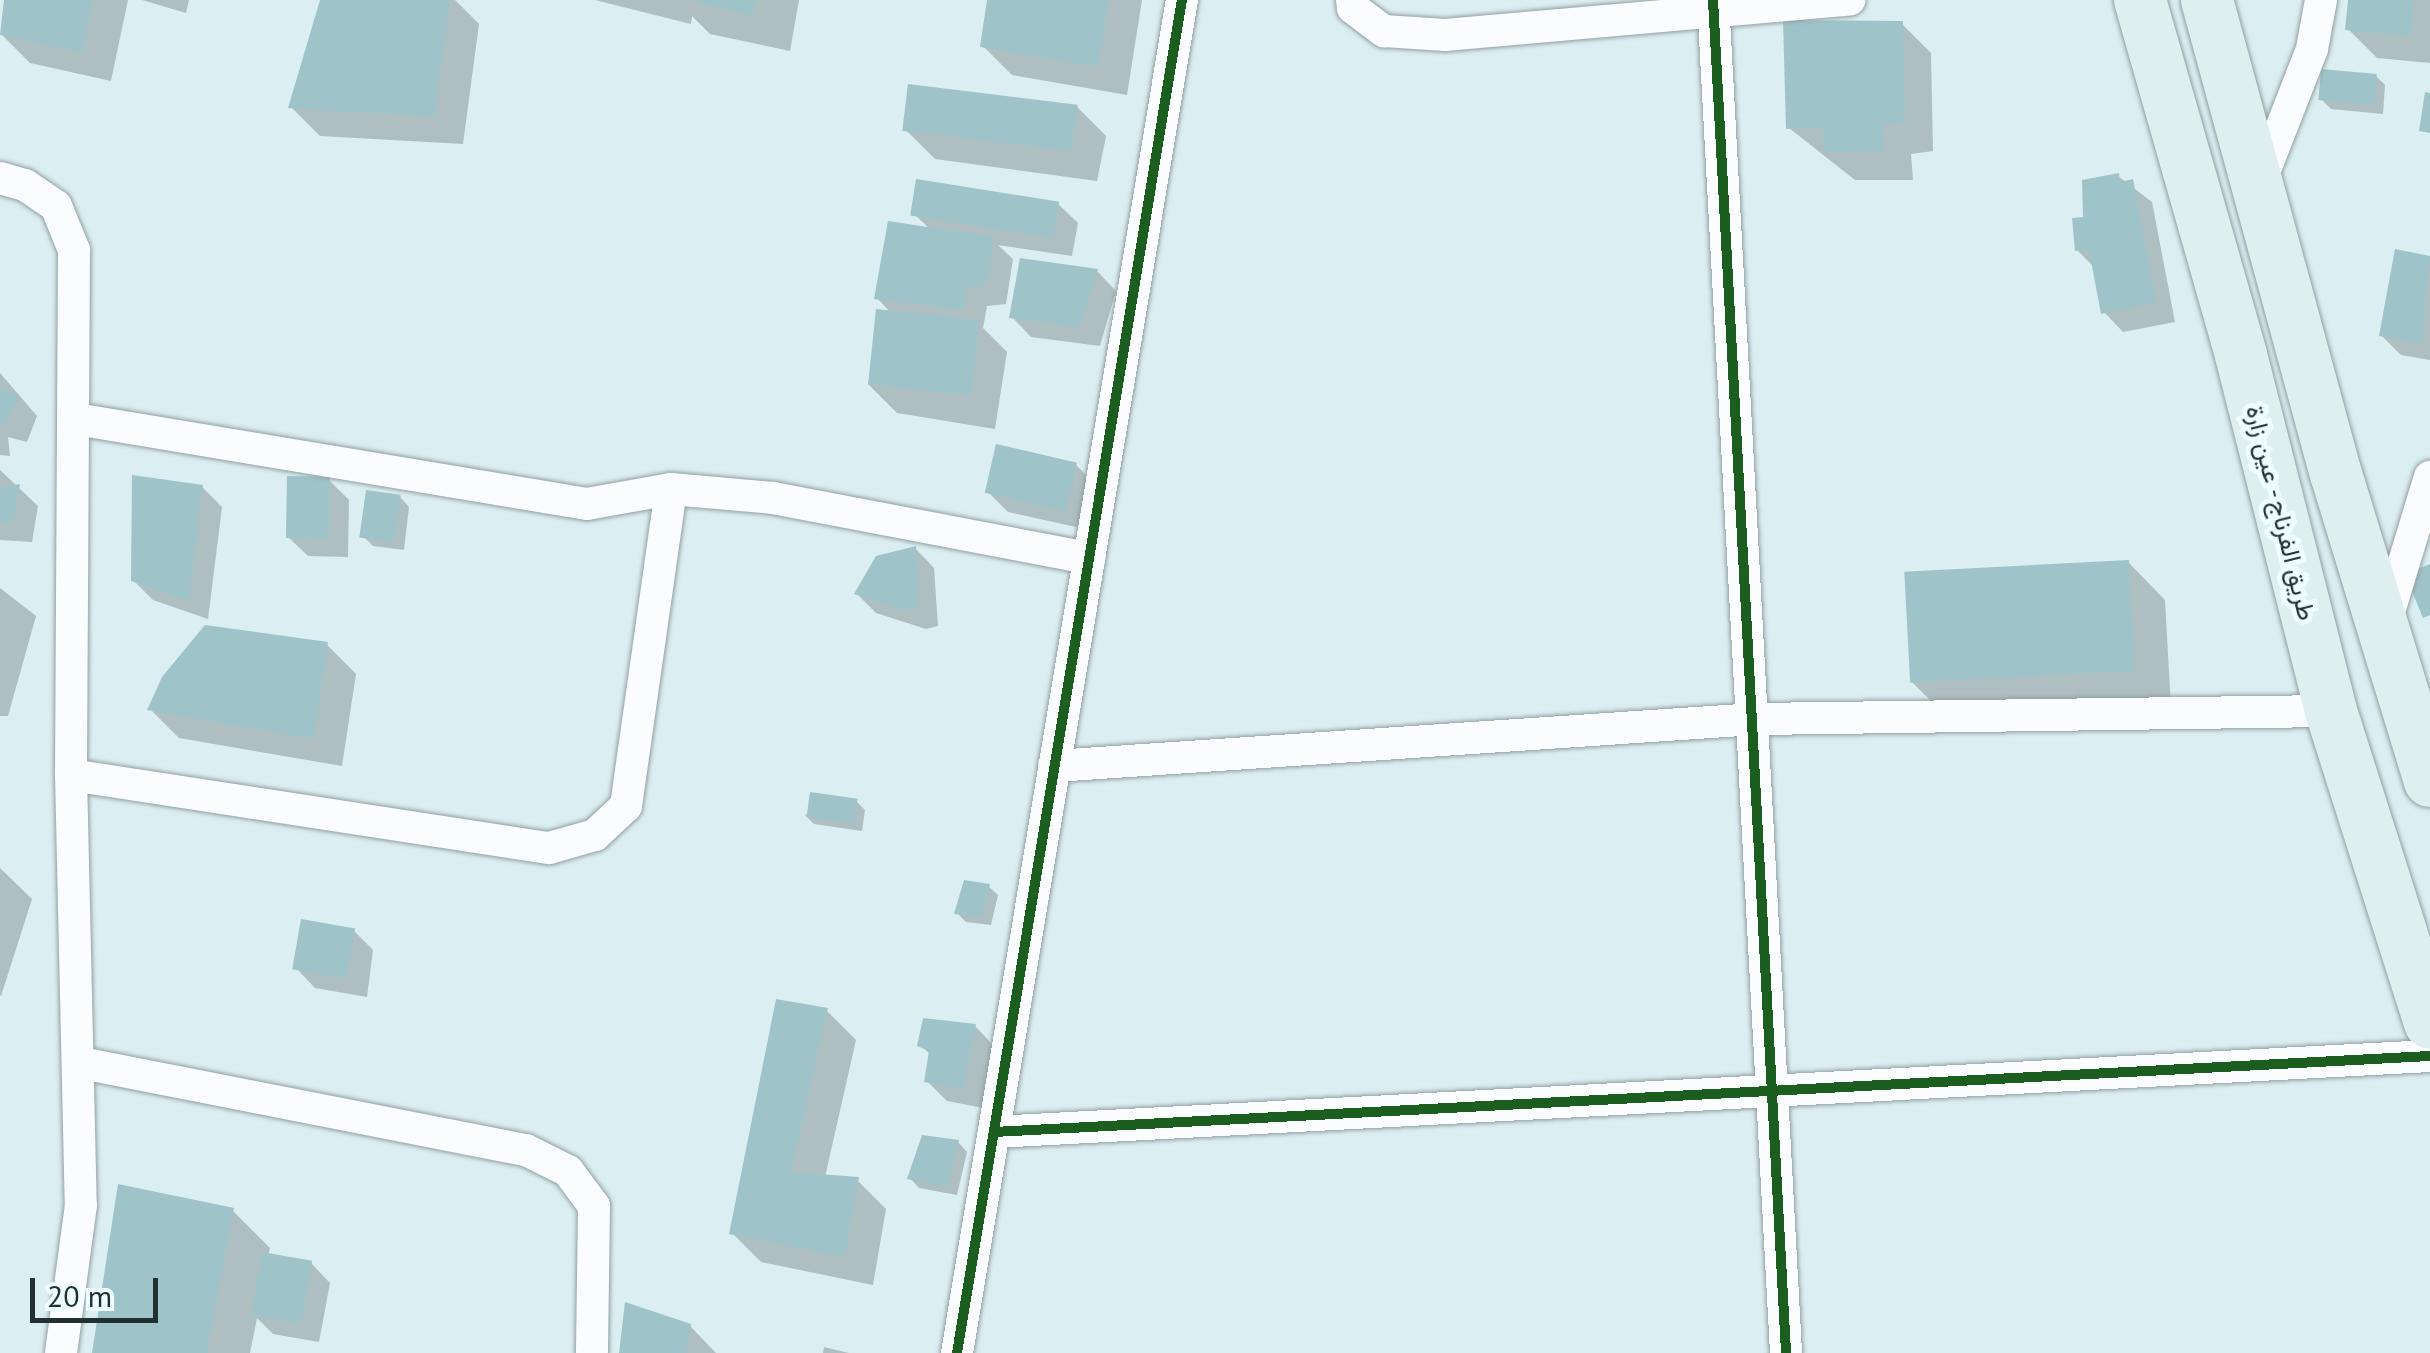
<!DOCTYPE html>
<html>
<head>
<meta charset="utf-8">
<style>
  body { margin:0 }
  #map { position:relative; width:2430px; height:1353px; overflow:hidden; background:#dbeef1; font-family:"PT Sans",Vazirmatn,sans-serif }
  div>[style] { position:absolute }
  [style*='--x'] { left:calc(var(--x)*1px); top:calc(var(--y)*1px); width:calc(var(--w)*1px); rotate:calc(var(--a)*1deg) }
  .shadow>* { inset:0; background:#0003 }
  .building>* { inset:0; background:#9ec4c9; transform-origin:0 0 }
  .roads { filter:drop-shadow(0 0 2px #92a0a2) drop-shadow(0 0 2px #92a0a2) }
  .minor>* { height:32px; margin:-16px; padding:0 16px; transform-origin:16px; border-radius:16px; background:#fafcfd }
  .primary>* { height:52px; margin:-26px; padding:0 26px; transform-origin:26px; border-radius:26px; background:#dfeeef }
  .cycleway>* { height:10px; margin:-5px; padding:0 5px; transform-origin:5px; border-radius:5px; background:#1b5e20 }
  span { translate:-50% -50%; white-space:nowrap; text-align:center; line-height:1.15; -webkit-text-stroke:10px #f0fdff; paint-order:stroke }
  .street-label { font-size:25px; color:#233032 }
  .scale { position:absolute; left:30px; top:1278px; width:128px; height:45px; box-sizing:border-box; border:5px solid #233032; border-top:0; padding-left:12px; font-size:30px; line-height:35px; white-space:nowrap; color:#233032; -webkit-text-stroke:8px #f0fdff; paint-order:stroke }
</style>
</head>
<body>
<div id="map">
  <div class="shadow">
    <div style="clip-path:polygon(7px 0,128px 0,111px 81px,30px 63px,1px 34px)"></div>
    <div style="clip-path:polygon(142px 0,189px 0,186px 13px)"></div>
    <div style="clip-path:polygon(323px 0,455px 0,479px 24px,463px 144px,320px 136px,291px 107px)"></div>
    <div style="clip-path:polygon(595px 0,799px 0,790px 51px,710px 34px,692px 16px,691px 24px)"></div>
    <div style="clip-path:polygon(989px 0,1142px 0,1127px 95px,1012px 75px,983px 46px)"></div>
    <div style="clip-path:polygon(2351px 0,2430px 0,2430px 63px,2377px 58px,2348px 29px)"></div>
    <div style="clip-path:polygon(1902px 24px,1931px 53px,1933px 151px,1911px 154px,1913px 180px,1855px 180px,1789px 128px)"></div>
    <div style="clip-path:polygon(2376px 76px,2385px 85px,2383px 114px,2331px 109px,2322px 100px)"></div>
    <div style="clip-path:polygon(1077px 107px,1106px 136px,1097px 181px,935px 159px,906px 130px)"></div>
    <div style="clip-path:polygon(2118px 176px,2152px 202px,2175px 322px,2123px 332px,2104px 312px,2095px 268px,2077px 250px)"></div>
    <div style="clip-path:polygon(1058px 204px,1078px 223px,1072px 256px,998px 245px,1013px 259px,1006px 304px,987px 306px,983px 328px,1007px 352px,995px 429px,897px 413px,868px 384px,892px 314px,877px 298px,931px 230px,915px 215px)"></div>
    <div style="clip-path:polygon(2397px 252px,2430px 258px,2430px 360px,2401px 355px,2381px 335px)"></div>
    <div style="clip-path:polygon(1097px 271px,1116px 291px,1100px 346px,1031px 337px,1012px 317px)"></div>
    <div style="clip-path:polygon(0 373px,37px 416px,27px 442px,8px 437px,10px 456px,0 455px)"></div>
    <div style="clip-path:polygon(1076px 465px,1095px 484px,1085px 529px,1008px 512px,988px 492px)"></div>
    <div style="clip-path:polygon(0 470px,38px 506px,32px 542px,0 540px)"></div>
    <div style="clip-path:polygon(329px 480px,349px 500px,348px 557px,308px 556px,288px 537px)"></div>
    <div style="clip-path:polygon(202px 487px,222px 507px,208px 619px,153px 600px,133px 580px)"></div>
    <div style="clip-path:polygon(400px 497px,409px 507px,404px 550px,373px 546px,364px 537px)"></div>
    <div style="clip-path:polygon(915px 548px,934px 568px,938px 626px,926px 629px,876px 613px,857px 594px)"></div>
    <div style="clip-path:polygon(2128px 562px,2165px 600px,2171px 708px,1949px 719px,1912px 682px)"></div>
    <div style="clip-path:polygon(0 588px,36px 616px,8px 716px,0 716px)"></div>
    <div style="clip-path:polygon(327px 645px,356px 674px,342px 766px,179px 738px,150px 709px)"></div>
    <div style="clip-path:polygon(856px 801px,865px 810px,862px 831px,814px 824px,805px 815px)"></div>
    <div style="clip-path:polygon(0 868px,32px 899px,1px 996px,0 995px)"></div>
    <div style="clip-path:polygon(988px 886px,998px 895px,991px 925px,966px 922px,957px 913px)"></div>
    <div style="clip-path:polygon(354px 931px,373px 950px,367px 997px,315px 988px,296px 968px)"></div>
    <div style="clip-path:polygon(827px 1011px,856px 1040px,825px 1177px,857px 1180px,886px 1209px,873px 1285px,761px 1262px,732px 1233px)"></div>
    <div style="clip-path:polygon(975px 1026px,994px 1046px,983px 1108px,947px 1101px,927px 1081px,931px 1055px,920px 1045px)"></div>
    <div style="clip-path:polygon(958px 1142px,967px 1152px,957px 1195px,919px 1188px,910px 1178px)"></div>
    <div style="clip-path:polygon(232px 1210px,270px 1248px,268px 1255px,311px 1263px,330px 1283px,319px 1342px,273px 1334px,257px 1318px,250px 1353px,94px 1353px)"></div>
    <div style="clip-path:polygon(690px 1326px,716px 1353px,621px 1353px)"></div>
    <div style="clip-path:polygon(824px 1347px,849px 1353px,823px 1353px)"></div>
  </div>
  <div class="building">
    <div style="clip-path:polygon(4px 0,93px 0,82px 53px,0 35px)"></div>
    <div style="clip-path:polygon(320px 0,450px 0,435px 117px,288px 108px)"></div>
    <div style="clip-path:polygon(689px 0,756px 0,753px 16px)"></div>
    <div style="clip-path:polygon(987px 0,1109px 0,1098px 67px,980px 47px)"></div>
    <div style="clip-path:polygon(2348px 0,2414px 0,2411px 37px,2345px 30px)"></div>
    <div style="clip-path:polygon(1783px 20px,1903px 21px,1905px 123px,1883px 125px,1885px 151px,1824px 152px,1823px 127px,1786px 129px)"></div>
    <div style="left:2321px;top:69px;width:56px;height:31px;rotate:5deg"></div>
    <div style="left:908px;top:84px;width:171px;height:47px;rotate:7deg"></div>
    <div style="clip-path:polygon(2425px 92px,2430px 93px,2430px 133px,2419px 131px)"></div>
    <div style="clip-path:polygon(2119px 173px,2120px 182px,2133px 179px,2157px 303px,2101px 314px,2089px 250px,2075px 251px,2072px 218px,2083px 217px,2082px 180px)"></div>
    <div style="left:916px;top:179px;width:145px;height:37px;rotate:9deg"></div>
    <div style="clip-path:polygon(888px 221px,994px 237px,987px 285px,968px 287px,964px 310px,874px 299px)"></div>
    <div style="clip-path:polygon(2395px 249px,2430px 256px,2422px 344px,2379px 336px)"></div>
    <div style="clip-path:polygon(1020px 258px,1098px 269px,1080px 327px,1009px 318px)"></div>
    <div style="left:876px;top:309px;width:104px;height:76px;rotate:6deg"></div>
    <div style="clip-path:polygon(0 389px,19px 394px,7px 424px,0 422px)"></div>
    <div style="left:996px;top:444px;width:83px;height:50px;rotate:13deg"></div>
    <div style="clip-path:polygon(132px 475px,203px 485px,189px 601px,131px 581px)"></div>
    <div style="left:287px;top:476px;width:43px;height:62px;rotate:1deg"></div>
    <div style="clip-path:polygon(20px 484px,13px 523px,0 523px,0 487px)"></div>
    <div style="left:366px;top:490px;width:35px;height:48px;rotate:8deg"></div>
    <div style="clip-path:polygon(916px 546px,919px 607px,905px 611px,854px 594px,876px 556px)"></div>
    <div style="left:2129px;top:560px;width:111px;height:225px;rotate:87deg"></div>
    <div style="clip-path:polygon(2430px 564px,2430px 615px,2423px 618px,2405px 574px)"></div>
    <div style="clip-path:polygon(205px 625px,328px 642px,314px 739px,147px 710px,162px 677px)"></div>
    <div style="left:810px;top:792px;width:48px;height:25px;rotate:8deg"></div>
    <div style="clip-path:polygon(964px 880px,990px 884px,982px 917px,954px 914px)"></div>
    <div style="left:301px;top:919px;width:55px;height:51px;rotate:10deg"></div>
    <div style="clip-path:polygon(776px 999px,828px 1008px,791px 1172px,859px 1177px,845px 1257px,729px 1234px)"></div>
    <div style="clip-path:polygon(923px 1018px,976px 1024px,963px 1089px,924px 1082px,929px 1051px,917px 1046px)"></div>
    <div style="clip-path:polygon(922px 1135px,959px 1140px,948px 1187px,907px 1179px)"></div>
    <div style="clip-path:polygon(118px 1184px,234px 1208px,207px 1353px,92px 1353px)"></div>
    <div style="left:262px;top:1252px;width:51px;height:64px;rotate:10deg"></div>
    <div style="clip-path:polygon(625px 1302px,691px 1324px,686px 1353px,619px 1353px)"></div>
  </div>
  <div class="roads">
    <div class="minor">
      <div style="--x:1352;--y:0;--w:8;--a:83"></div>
      <div style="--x:1353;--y:8;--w:39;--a:37"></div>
      <div style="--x:1384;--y:31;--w:61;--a:3.8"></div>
      <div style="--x:1445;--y:35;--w:406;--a:-5"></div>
      <div style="--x:1713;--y:0;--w:1355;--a:86.91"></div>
      <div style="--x:0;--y:178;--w:26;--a:16"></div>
      <div style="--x:25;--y:185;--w:37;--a:34"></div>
      <div style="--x:56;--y:206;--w:48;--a:67.8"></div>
      <div style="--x:74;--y:250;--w:525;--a:90.33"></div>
      <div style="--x:71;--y:775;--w:430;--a:88.7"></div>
      <div style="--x:81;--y:1205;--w:149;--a:97.7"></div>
      <div style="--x:2259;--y:185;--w:146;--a:-68.7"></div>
      <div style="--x:2312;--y:49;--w:50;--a:-79.6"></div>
      <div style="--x:76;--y:419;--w:518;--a:9.44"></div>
      <div style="--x:587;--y:504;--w:85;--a:-10.1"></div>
      <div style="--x:671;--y:489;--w:102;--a:5"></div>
      <div style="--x:773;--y:498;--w:322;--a:10.8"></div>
      <div style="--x:2384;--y:628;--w:158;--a:-73.1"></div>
      <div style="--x:1054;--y:766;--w:704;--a:-3.83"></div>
      <div style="--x:1756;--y:719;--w:575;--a:-0.8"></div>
      <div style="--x:71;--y:775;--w:484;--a:8.7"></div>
      <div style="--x:549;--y:848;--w:48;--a:-15.8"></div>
      <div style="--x:595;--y:835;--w:42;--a:-43.1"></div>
      <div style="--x:626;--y:806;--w:320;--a:-81.9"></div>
      <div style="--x:81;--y:1063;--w:453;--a:11.1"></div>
      <div style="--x:526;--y:1150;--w:47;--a:26.6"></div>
      <div style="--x:568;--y:1171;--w:44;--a:53.4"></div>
      <div style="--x:594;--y:1206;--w:147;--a:90.8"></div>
      <div style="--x:994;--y:1132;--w:1438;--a:-3.03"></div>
      <div style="--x:957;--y:1353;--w:1372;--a:-80.56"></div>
    </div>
    <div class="primary">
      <div style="--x:2140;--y:0;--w:369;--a:74.1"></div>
      <div style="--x:2241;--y:355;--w:367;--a:75.8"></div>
      <div style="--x:2331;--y:711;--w:327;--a:72.4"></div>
      <div style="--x:2207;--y:0;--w:491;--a:74.8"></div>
      <div style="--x:2336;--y:474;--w:321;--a:73"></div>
    </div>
  </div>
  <div class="cycleway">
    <div style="--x:1713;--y:0;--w:1355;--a:86.91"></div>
    <div style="--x:994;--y:1132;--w:1438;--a:-3.03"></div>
    <div style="--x:957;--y:1353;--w:1372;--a:-80.56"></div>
  </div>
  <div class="street-label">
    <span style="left:2281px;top:513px;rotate:76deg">طريق الفرناج - عين زارة</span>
  </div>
  <div class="scale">20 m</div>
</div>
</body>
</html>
